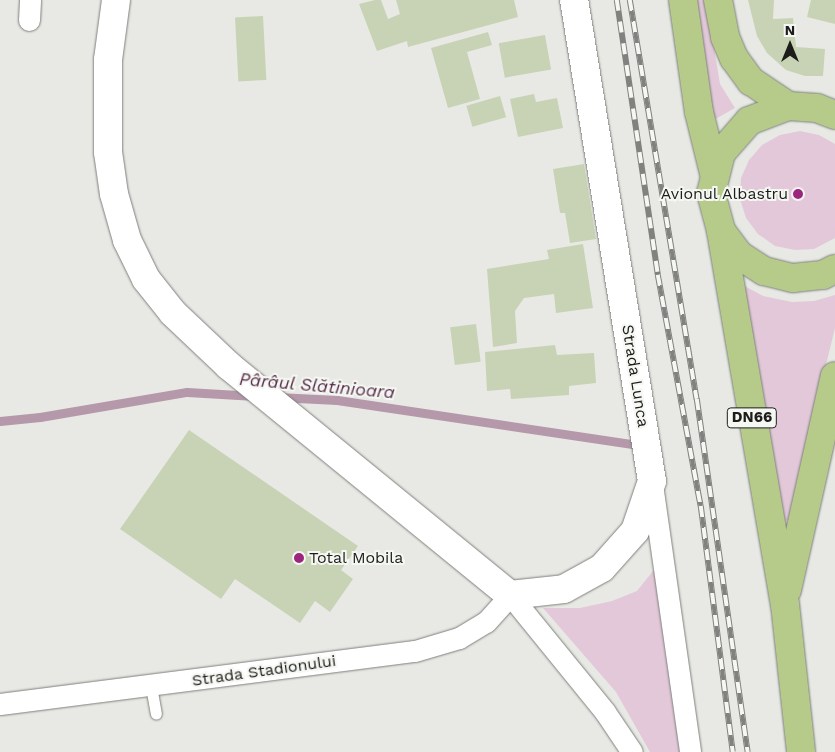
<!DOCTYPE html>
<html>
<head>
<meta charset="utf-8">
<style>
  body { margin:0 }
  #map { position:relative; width:835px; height:752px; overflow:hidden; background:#e8e9e5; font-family:"Work Sans",sans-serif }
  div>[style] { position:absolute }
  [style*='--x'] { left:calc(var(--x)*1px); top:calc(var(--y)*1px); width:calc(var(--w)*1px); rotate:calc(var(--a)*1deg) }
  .green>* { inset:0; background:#e3c8d9 }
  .stream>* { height:9px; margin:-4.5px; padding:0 4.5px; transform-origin:4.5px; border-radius:4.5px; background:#b698ab }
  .building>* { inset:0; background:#c7d3b4; transform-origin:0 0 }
  .roads { filter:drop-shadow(0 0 1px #7e807c) drop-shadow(0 0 1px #7e807c) }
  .service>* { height:11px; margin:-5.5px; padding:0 5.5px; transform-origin:5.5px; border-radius:5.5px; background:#fff }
  .minor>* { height:21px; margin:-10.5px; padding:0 10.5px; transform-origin:10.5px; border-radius:10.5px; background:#fff }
  .secondary>* { height:28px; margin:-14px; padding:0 14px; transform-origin:14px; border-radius:14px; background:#fff }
  .primary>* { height:28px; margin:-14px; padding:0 14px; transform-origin:14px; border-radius:14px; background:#b6ca8a }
  .rail>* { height:5.5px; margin-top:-2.75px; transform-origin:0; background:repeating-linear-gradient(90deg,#f5f7f2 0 11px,#81827f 0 22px); box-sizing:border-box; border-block:1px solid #81827f }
  .dots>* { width:14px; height:14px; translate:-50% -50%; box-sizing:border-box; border:2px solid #f5f7f2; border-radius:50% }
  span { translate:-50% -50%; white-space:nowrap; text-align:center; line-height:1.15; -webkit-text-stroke:4px #f5f7f2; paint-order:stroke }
  .shield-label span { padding:1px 4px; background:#f5f7f2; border:1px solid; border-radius:4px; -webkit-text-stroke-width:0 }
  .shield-label { font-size:15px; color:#1c1d1b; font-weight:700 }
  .poi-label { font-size:16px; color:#1c1d1b }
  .right { translate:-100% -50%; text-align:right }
  .left { translate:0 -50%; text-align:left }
  .street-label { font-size:16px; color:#1c1d1b }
  .water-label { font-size:18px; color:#552b49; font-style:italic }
  .north { position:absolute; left:765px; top:20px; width:50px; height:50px; -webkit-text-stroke:4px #f5f7f2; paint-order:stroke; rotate:0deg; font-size:14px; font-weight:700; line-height:20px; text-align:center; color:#1c1d1b }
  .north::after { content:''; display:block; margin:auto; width:18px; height:22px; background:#1c1d1b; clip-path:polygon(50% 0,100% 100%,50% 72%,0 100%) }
</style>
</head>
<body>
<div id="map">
  <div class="green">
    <div style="clip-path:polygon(694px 0,706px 0,720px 84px,735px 108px,712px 121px)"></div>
    <div style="clip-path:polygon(800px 131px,819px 135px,835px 144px,835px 238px,814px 249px,795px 250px,775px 246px,758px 234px,746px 218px,740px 199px,741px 178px,749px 160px,762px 145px,780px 135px)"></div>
    <div style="clip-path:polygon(741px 284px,763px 296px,792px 302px,814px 301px,835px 295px,835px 328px,800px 471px,793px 518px,785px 521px)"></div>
    <div style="clip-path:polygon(657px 566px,681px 752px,650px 752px,616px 692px,543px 608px,580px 608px,612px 601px,637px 591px)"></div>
  </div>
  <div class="stream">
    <div style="--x:277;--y:397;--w:60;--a:2.9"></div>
    <div style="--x:337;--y:400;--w:297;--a:8.5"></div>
    <div style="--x:0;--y:421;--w:40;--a:-5.7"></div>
    <div style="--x:40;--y:417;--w:149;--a:-9.7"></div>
    <div style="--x:187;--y:392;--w:68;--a:3.4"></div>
  </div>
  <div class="building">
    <div style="clip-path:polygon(375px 0,381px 0,388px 19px,400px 14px,396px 0,514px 0,518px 17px,408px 47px,407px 41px,377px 51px,359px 4px)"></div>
    <div style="clip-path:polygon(748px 0,774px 0,773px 19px,793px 18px,796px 47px,825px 49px,823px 76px,805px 76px,786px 70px,767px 53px,757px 36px)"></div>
    <div style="clip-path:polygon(811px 0,835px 0,835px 24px,807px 17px)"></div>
    <div style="left:263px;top:16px;width:64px;height:28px;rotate:87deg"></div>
    <div style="clip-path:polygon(488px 32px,492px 45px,467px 52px,480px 99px,448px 108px,431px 48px)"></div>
    <div style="left:545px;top:35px;width:35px;height:47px;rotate:80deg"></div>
    <div style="clip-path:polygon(534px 94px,536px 102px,557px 98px,563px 128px,518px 137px,510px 99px)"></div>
    <div style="left:500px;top:96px;width:22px;height:35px;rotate:74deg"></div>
    <div style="clip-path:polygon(584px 164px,596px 239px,570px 243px,565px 213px,560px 213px,553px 169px)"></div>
    <div style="clip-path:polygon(583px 244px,593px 308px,556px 313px,554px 294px,524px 298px,515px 311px,517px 343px,493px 347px,487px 269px,549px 259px,547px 250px)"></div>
    <div style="left:476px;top:324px;width:38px;height:26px;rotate:83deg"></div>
    <div style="clip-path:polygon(555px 345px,557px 355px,594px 353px,596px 383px,569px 386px,569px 395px,511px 399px,510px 389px,487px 391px,485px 352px)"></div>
    <div style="clip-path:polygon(189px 430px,358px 546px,341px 570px,353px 579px,330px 612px,315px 601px,300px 623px,235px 579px,221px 599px,120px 529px)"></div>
  </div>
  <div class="roads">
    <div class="service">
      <div style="--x:151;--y:686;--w:28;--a:80"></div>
    </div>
    <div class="minor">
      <div style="--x:29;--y:20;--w:20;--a:-87"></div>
      <div style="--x:652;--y:484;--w:271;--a:81.9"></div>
      <div style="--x:0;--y:704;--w:418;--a:-7.3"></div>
      <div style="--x:415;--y:651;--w:46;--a:-16.5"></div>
      <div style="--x:459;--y:638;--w:31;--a:-31"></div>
      <div style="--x:486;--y:622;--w:36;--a:-48"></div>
      <div style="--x:510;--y:595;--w:151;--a:50.9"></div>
      <div style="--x:605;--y:712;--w:48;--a:56"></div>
    </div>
    <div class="secondary">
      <div style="--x:116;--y:0;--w:61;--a:97.6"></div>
      <div style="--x:108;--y:60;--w:92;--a:90"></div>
      <div style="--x:108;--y:152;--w:42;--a:81.9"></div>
      <div style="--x:114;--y:194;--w:48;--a:74.2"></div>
      <div style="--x:127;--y:240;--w:43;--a:64"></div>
      <div style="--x:146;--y:279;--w:43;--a:51.5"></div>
      <div style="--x:173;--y:313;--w:77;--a:43.4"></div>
      <div style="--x:229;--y:366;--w:362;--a:39.2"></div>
      <div style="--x:510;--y:595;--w:54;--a:-6.3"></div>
      <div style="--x:564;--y:589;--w:43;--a:-28.9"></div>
      <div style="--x:602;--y:568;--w:50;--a:-48.3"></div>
      <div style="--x:635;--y:531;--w:53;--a:-71.2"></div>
      <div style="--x:652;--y:481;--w:487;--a:-99.2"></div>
    </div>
    <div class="primary">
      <div style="--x:683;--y:0;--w:113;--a:81.9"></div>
      <div style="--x:699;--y:112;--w:63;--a:76.2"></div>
      <div style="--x:718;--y:0;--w:38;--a:79"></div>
      <div style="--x:725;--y:37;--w:23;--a:67"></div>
      <div style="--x:734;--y:58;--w:29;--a:54"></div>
      <div style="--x:751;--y:81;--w:45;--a:34"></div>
      <div style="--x:835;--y:115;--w:19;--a:-159"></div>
      <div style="--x:817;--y:108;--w:29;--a:-176"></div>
      <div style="--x:788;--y:106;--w:42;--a:159"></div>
      <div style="--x:749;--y:121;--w:43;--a:131.2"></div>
      <div style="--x:721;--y:153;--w:41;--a:104"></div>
      <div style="--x:711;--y:193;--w:39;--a:75"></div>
      <div style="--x:721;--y:231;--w:30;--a:53"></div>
      <div style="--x:739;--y:255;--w:30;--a:33"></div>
      <div style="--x:764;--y:271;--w:30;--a:14"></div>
      <div style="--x:793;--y:278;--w:30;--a:-6"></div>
      <div style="--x:823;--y:275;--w:13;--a:-27"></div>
      <div style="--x:721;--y:231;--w:378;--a:80.3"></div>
      <div style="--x:785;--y:604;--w:149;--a:83.8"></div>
      <div style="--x:787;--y:590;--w:219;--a:-77.4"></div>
    </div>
  </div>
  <div class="rail">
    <div style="--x:617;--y:0;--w:278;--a:81.5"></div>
    <div style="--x:658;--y:275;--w:235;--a:79.5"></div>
    <div style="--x:701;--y:506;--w:248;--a:82.6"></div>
    <div style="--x:630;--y:0;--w:405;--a:80.5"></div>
    <div style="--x:697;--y:399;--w:357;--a:81.8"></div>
  </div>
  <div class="dots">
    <div style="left:798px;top:194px;background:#9c2580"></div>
    <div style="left:299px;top:558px;background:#9c2580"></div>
  </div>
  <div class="shield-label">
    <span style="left:752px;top:418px">DN66</span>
  </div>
  <div class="poi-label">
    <span class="right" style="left:788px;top:194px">Avionul Albastru</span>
    <span class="left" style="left:309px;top:558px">Total Mobila</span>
  </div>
  <div class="street-label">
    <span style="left:635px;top:376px;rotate:81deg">Strada Lunca</span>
    <span style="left:264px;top:671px;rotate:-8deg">Strada Stadionului</span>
  </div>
  <div class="water-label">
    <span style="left:317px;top:386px;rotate:5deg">Pârâul Slătinioara</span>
  </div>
  <div class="north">N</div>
</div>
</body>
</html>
